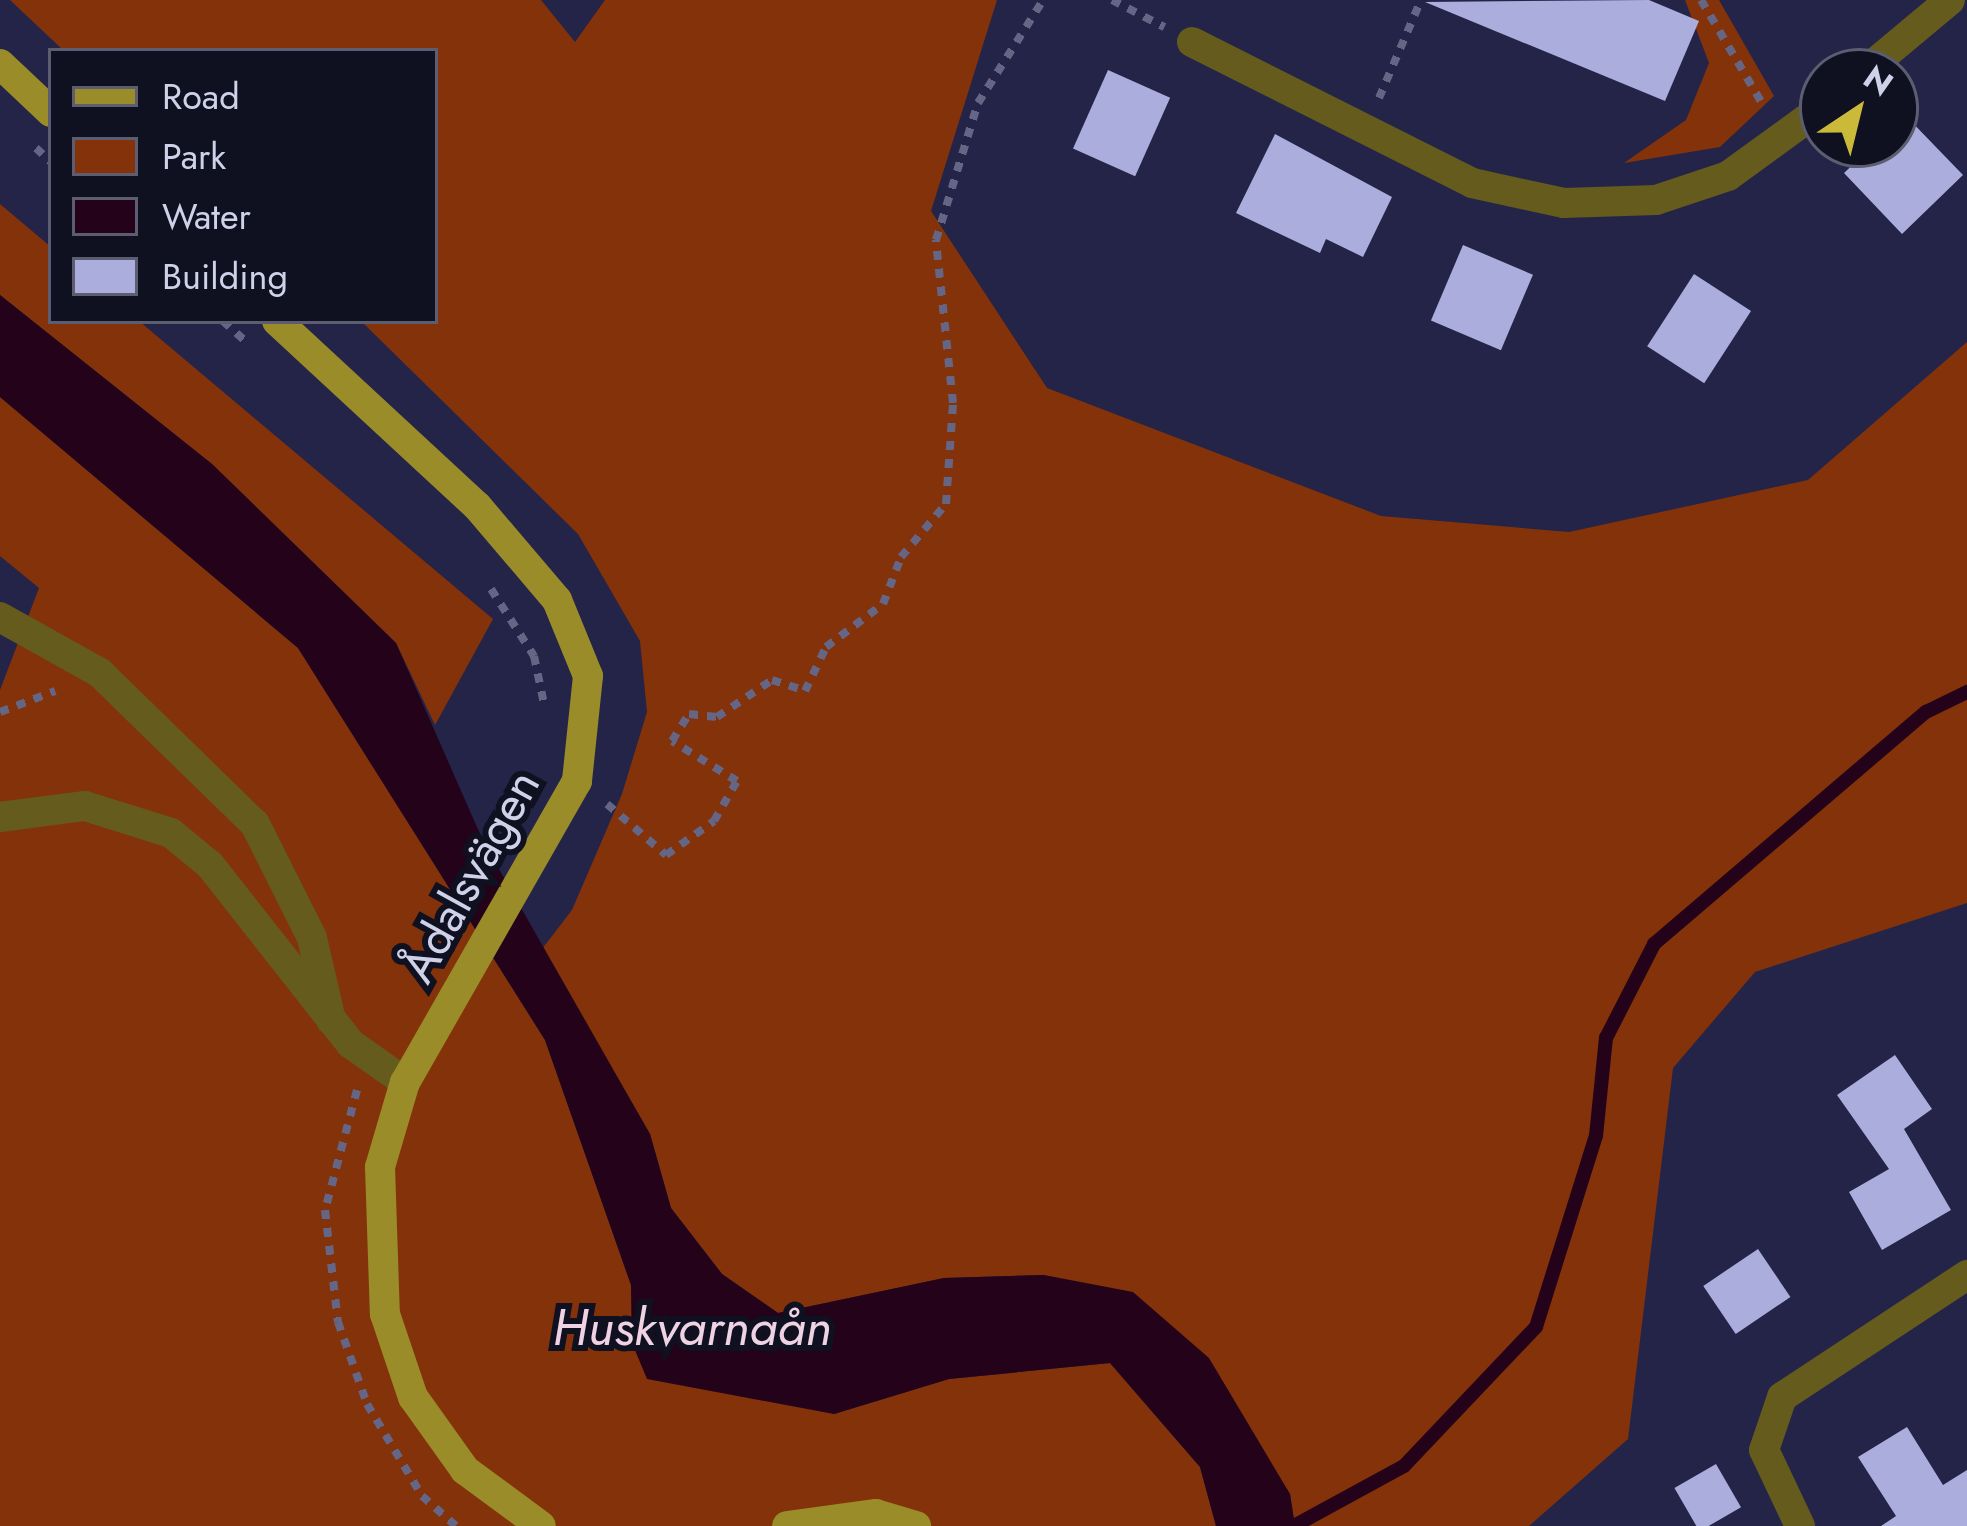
<!DOCTYPE html>
<html>
<head>
<meta charset="utf-8">
<style>
  body { margin:0 }
  #map { position:relative; width:1967px; height:1526px; overflow:hidden; background:#242448; font-family:Jost,sans-serif }
  div>[style] { position:absolute }
  [style*='--x'] { left:calc(var(--x)*1px); top:calc(var(--y)*1px); width:calc(var(--w)*1px); rotate:calc(var(--a)*1deg) }
  .green>* { inset:0; background:#84320a }
  .water>* { inset:0; background:#24031a }
  .stream>* { height:14px; margin:-7px; padding:0 7px; transform-origin:7px; border-radius:7px; background:#24031a }
  .building>* { inset:0; background:#abaedc; transform-origin:0 0 }
  .path>* { height:8px; margin-top:-4px; transform-origin:0; background:repeating-linear-gradient(90deg,#656585 0 9px,transparent 0 18px) }
  .minor>* { height:30px; margin:-15px; padding:0 15px; transform-origin:15px; border-radius:15px; background:#645b1d }
  .major>* { height:30px; margin:-15px; padding:0 15px; transform-origin:15px; border-radius:15px; background:#9a8c29 }
  span { translate:-50% -50%; white-space:nowrap; text-align:center; line-height:1.15; -webkit-text-stroke:12px #0f1020; paint-order:stroke }
  .street-label { font-size:48px; color:#cfd1e9 }
  .water-label { font-size:51px; color:#efd2e3; font-style:italic }
  .legend { position:absolute; left:48px; top:48px; width:390px; height:276px; box-sizing:border-box; background:#0f1020; border:3px solid #5c5d70; margin:0; padding:15px 21px; list-style:none; font-size:36px; color:#cfd1e9 }
  .legend li { display:flex; align-items:center; gap:24px; height:60px }
  .legend b { width:60px; border:3px solid #5c5d70 }
  .north { position:absolute; left:1799px; top:48px; width:120px; height:120px; box-sizing:border-box; background:#0f1020; border:3px solid #5c5d70; border-radius:50%; rotate:35deg; font-size:33px; font-weight:700; line-height:48px; text-align:center; color:#cfd1e9 }
  .north::after { content:''; display:block; margin:auto; width:42px; height:54px; background:#cbba39; clip-path:polygon(50% 0,100% 100%,50% 72%,0 100%) }
</style>
</head>
<body>
<div id="map">
  <div class="green">
    <div style="clip-path:polygon(10px 0,541px 0,575px 42px,605px 0,997px 0,931px 211px,1047px 388px,1381px 516px,1569px 532px,1808px 480px,1967px 342px,1967px 903px,1755px 972px,1673px 1068px,1628px 1439px,1529px 1526px,1295px 1526px,1290px 1494px,1258px 1446px,1044px 1275px,944px 1278px,778px 1313px,722px 1274px,671px 1208px,650px 1134px,542px 949px,572px 910px,622px 794px,647px 712px,640px 641px,578px 534px,361px 321px,435px 321px,435px 51px,64px 51px)"></div>
    <div style="clip-path:polygon(1685px 0,1719px 0,1774px 96px,1720px 147px,1624px 163px,1686px 120px,1709px 63px)"></div>
    <div style="clip-path:polygon(0 204px,51px 247px,51px 321px,139px 321px,493px 619px,435px 725px,396px 643px,212px 464px,0 295px)"></div>
    <div style="clip-path:polygon(0 397px,298px 648px,545px 1040px,631px 1285px,632px 1343px,834px 1414px,949px 1379px,1110px 1363px,1200px 1467px,1216px 1526px,0 1526px,0 690px,39px 588px,0 556px)"></div>
  </div>
  <div class="water">
    <div style="clip-path:polygon(0 295px,212px 464px,396px 643px,484px 843px,650px 1134px,671px 1208px,722px 1274px,778px 1313px,944px 1278px,1044px 1275px,1133px 1292px,1209px 1358px,1290px 1494px,1295px 1526px,1216px 1526px,1200px 1467px,1110px 1363px,949px 1379px,834px 1414px,647px 1379px,632px 1343px,631px 1285px,545px 1040px,298px 648px,0 397px)"></div>
  </div>
  <div class="stream">
    <div style="--x:1294;--y:1526;--w:125;--a:-28.6"></div>
    <div style="--x:1404;--y:1466;--w:192;--a:-46.5"></div>
    <div style="--x:1536;--y:1327;--w:200;--a:-72.6"></div>
    <div style="--x:1596;--y:1136;--w:99;--a:-84.2"></div>
    <div style="--x:1606;--y:1038;--w:106;--a:-62.9"></div>
    <div style="--x:1654;--y:944;--w:358;--a:-40.5"></div>
    <div style="--x:1926;--y:712;--w:46;--a:-26"></div>
  </div>
  <div class="building">
    <div style="clip-path:polygon(1649px 0,1699px 21px,1665px 101px,1425px 2px)"></div>
    <div style="left:1108px;top:70px;width:68px;height:86px;rotate:24deg"></div>
    <div style="clip-path:polygon(1905px 115px,1963px 175px,1902px 234px,1844px 173px,1875px 144px,1895px 144px)"></div>
    <div style="clip-path:polygon(1275px 134px,1392px 197px,1363px 257px,1326px 239px,1320px 253px,1236px 213px)"></div>
    <div style="left:1463px;top:245px;width:76px;height:82px;rotate:23deg"></div>
    <div style="left:1694px;top:274px;width:68px;height:86px;rotate:33deg"></div>
    <div style="clip-path:polygon(1895px 1055px,1932px 1109px,1904px 1129px,1951px 1210px,1882px 1250px,1849px 1192px,1889px 1169px,1837px 1095px)"></div>
    <div style="left:1758px;top:1249px;width:58px;height:66px;rotate:56deg"></div>
    <div style="clip-path:polygon(1907px 1427px,1943px 1485px,1967px 1470px,1967px 1526px,1881px 1526px,1896px 1516px,1858px 1457px)"></div>
    <div style="left:1716px;top:1464px;width:50px;height:48px;rotate:60deg"></div>
  </div>
  <div class="path">
    <div style="--x:1112;--y:0;--w:59;--a:27.4"></div>
    <div style="--x:1701;--y:0;--w:122;--a:59.4"></div>
    <div style="--x:1379;--y:98;--w:107;--a:-66.8"></div>
    <div style="--x:36;--y:148;--w:21;--a:43"></div>
    <div style="--x:223;--y:321;--w:28;--a:42"></div>
    <div style="--x:491;--y:589;--w:80;--a:57.3"></div>
    <div style="--x:534;--y:656;--w:49;--a:78.2"></div>
    <div style="--x:0;--y:712;--w:59;--a:-20.9"></div>
    <div style="--x:607;--y:804;--w:78;--a:40.8"></div>
    <div style="--x:666;--y:855;--w:59;--a:-35.3"></div>
    <div style="--x:714;--y:821;--w:46;--a:-60.1"></div>
    <div style="--x:737;--y:781;--w:76;--a:-148.4"></div>
    <div style="--x:672;--y:741;--w:32;--a:-58"></div>
    <div style="--x:689;--y:714;--w:28;--a:6"></div>
    <div style="--x:717;--y:717;--w:66;--a:-33.9"></div>
    <div style="--x:772;--y:680;--w:35;--a:18"></div>
    <div style="--x:805;--y:691;--w:49;--a:-64.5"></div>
    <div style="--x:826;--y:647;--w:71;--a:-37"></div>
    <div style="--x:883;--y:604;--w:50;--a:-69"></div>
    <div style="--x:901;--y:557;--w:70;--a:-49.7"></div>
    <div style="--x:946;--y:504;--w:101;--a:-86"></div>
    <div style="--x:953;--y:403;--w:164;--a:-96"></div>
    <div style="--x:936;--y:240;--w:143;--a:-73"></div>
    <div style="--x:978;--y:103;--w:122;--a:-57.7"></div>
    <div style="--x:357;--y:1090;--w:124;--a:104.9"></div>
    <div style="--x:325;--y:1210;--w:113;--a:83.4"></div>
    <div style="--x:338;--y:1322;--w:87;--a:70.5"></div>
    <div style="--x:367;--y:1404;--w:107;--a:59.1"></div>
    <div style="--x:422;--y:1496;--w:45;--a:41.4"></div>
  </div>
  <div class="minor">
    <div style="--x:1192;--y:42;--w:313;--a:26.7"></div>
    <div style="--x:1472;--y:183;--w:94;--a:12.3"></div>
    <div style="--x:1564;--y:203;--w:92;--a:-1.9"></div>
    <div style="--x:1656;--y:200;--w:76;--a:-18.4"></div>
    <div style="--x:1728;--y:176;--w:117;--a:-36"></div>
    <div style="--x:1864;--y:72;--w:112;--a:-39.9"></div>
    <div style="--x:0;--y:617;--w:115;--a:29.2"></div>
    <div style="--x:100;--y:673;--w:216;--a:44.3"></div>
    <div style="--x:255;--y:824;--w:127;--a:63.4"></div>
    <div style="--x:312;--y:938;--w:84;--a:77"></div>
    <div style="--x:0;--y:817;--w:86;--a:-7.4"></div>
    <div style="--x:85;--y:806;--w:90;--a:17.4"></div>
    <div style="--x:171;--y:833;--w:50;--a:39.4"></div>
    <div style="--x:210;--y:865;--w:228;--a:51.8"></div>
    <div style="--x:351;--y:1044;--w:66;--a:35.1"></div>
    <div style="--x:1800;--y:1526;--w:84;--a:-115.3"></div>
    <div style="--x:1764;--y:1450;--w:56;--a:-71.2"></div>
    <div style="--x:1782;--y:1397;--w:222;--a:-33.4"></div>
  </div>
  <div class="major">
    <div style="--x:0;--y:64;--w:70;--a:43.3"></div>
    <div style="--x:277;--y:321;--w:272;--a:42.8"></div>
    <div style="--x:477;--y:506;--w:123;--a:49.6"></div>
    <div style="--x:557;--y:600;--w:82;--a:67.8"></div>
    <div style="--x:588;--y:676;--w:106;--a:96"></div>
    <div style="--x:577;--y:781;--w:347;--a:119.7"></div>
    <div style="--x:405;--y:1082;--w:89;--a:106.4"></div>
    <div style="--x:380;--y:1167;--w:147;--a:88.1"></div>
    <div style="--x:385;--y:1314;--w:88;--a:71.4"></div>
    <div style="--x:413;--y:1397;--w:90;--a:54.5"></div>
    <div style="--x:465;--y:1470;--w:94;--a:36.4"></div>
    <div style="--x:787;--y:1526;--w:90;--a:-7.7"></div>
    <div style="--x:876;--y:1514;--w:42;--a:16.7"></div>
  </div>
  <div class="street-label">
    <span style="left:470px;top:876px;rotate:-61deg">Ådalsvägen</span>
  </div>
  <div class="water-label">
    <span style="left:692px;top:1327px">Huskvarnaån</span>
  </div>
  <ul class="legend">
  <li><b style="height:15px;background:#9a8c29"></b>Road</li>
  <li><b style="height:33px;background:#84320a"></b>Park</li>
  <li><b style="height:33px;background:#24031a"></b>Water</li>
  <li><b style="height:33px;background:#abaedc"></b>Building</li>
  </ul>
  <div class="north">N</div>
</div>
</body>
</html>
